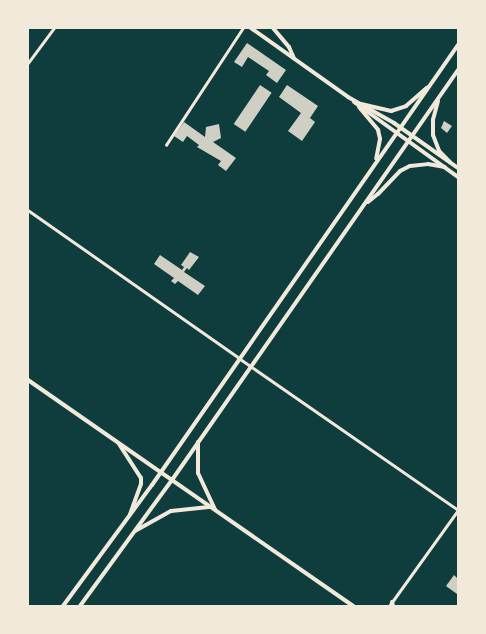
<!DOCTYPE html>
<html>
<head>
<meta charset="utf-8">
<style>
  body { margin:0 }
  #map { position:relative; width:486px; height:634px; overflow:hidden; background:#0f3d3e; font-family:Rubik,sans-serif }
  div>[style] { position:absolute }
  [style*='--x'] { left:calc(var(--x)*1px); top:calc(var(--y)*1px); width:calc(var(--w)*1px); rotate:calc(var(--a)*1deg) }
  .building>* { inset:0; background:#cfcfc3; transform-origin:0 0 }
  .minor>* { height:2.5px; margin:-1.25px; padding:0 1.25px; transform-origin:1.25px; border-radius:1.25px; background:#f1e9da }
  .tertiary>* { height:3px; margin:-1.5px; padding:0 1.5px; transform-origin:1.5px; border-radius:1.5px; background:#f1e9da }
  .secondary>* { height:4px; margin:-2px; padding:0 2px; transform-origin:2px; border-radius:2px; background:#f1e9da }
  .primary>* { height:4px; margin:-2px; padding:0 2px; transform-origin:2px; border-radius:2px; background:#f1e9da }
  span { translate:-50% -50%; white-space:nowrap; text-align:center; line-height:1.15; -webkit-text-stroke:5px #f1e9da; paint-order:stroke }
  .frame { position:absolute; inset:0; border:29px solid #f1e9da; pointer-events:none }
</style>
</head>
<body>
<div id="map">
  <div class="building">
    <div style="clip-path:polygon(247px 43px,286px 70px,277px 83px,266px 75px,269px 71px,248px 57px,242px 67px,234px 62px)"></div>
    <div style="left:260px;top:85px;width:14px;height:47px;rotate:34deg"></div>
    <div style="clip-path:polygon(287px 85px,318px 106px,310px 118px,315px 122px,302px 141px,288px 131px,301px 113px,279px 97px)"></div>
    <div style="clip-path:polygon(444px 121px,452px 126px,447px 133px,441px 128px)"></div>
    <div style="clip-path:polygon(184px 122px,205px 137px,206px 127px,219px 124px,221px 138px,213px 142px,236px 158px,226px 171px,218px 165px,221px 161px,197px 147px,199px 145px,187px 136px,183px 142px,174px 136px)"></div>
    <div style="clip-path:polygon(190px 252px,199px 257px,189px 270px,187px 268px,184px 272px,205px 286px,198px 295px,178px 281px,175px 284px,171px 281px,174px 278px,154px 264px,160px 255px,182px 270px,184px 267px,181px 265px)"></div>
    <div style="clip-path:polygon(454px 575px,458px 579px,457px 594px,446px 586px)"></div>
  </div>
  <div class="minor">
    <div style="--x:28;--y:63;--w:44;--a:-53.4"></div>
    <div style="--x:166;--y:145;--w:140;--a:-56.7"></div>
    <div style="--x:28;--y:210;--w:258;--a:35"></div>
  </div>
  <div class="tertiary">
    <div style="--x:240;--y:359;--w:265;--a:34.7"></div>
    <div style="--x:389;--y:606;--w:118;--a:-54.3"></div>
  </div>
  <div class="secondary">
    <div style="--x:251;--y:28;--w:119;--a:35.4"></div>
    <div style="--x:348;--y:97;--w:53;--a:29.5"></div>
    <div style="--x:394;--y:123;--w:78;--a:35.1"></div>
    <div style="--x:273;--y:28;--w:25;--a:50"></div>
    <div style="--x:289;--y:47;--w:12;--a:66"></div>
    <div style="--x:354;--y:102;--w:128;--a:35.8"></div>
    <div style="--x:28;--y:380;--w:396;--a:34.8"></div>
    <div style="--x:198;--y:442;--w:31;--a:90"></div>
    <div style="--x:198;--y:473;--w:40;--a:65"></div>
    <div style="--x:119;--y:444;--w:40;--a:57.1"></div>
    <div style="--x:141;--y:478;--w:6;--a:90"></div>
    <div style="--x:141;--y:484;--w:32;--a:110"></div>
    <div style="--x:135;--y:531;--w:41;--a:-29.1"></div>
    <div style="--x:171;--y:511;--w:38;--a:-6"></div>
    <div style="--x:392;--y:602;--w:4;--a:76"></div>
  </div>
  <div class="primary">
    <div style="--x:438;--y:101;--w:20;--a:105"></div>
    <div style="--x:433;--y:120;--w:15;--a:90"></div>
    <div style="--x:433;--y:135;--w:17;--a:69"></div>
    <div style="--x:439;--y:151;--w:16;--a:45"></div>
    <div style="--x:361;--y:104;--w:31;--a:13"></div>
    <div style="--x:391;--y:111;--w:16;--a:-18"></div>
    <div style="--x:406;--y:106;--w:28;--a:-41"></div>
    <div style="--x:359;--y:107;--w:30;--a:50"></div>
    <div style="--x:378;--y:130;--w:9;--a:77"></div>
    <div style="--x:380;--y:139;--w:20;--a:101"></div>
    <div style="--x:368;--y:202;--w:13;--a:-39"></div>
    <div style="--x:378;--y:194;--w:32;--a:-46"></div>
    <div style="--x:400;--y:171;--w:11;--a:-27"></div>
    <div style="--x:410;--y:166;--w:18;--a:-6"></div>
    <div style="--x:428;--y:164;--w:17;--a:10"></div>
    <div style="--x:63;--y:606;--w:150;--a:-53.7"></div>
    <div style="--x:152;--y:485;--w:536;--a:-55.18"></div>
    <div style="--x:80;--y:606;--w:156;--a:-53.9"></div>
    <div style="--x:172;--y:480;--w:500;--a:-55.1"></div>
  </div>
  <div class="frame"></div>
</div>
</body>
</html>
